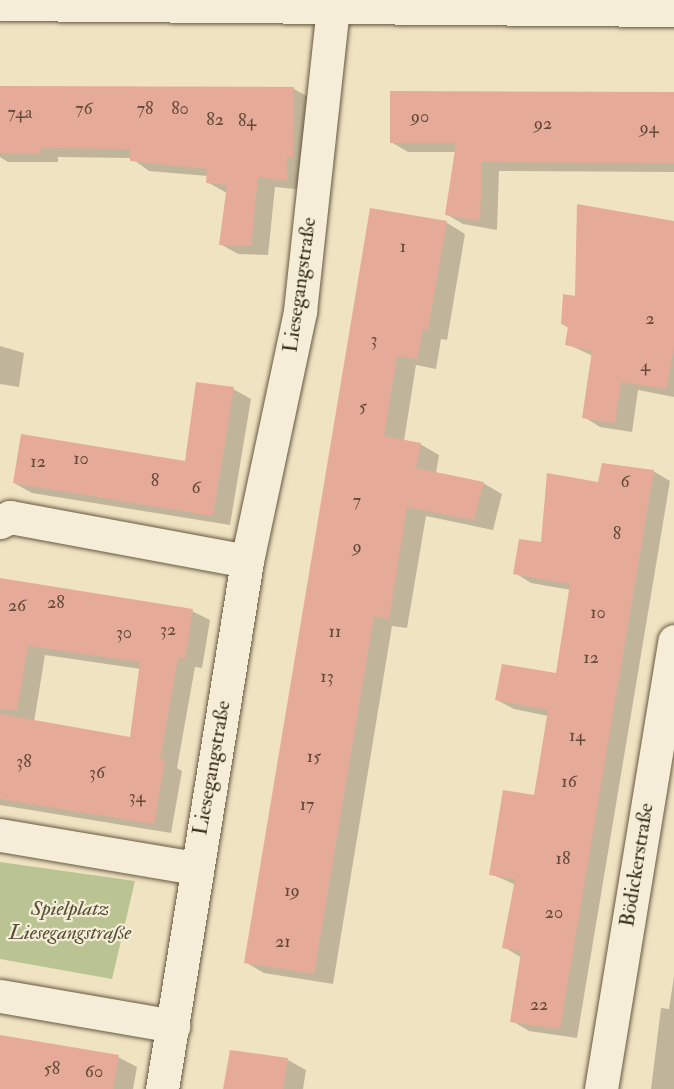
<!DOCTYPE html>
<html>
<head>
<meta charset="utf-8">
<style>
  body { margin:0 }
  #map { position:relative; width:674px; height:1089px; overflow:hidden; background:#f0e3c1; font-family:"IM FELL Double Pica",serif }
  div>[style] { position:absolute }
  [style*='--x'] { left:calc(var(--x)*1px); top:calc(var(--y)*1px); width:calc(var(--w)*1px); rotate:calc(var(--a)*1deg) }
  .green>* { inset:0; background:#bac493 }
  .shadow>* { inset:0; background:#0003 }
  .building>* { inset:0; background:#e6aa99 }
  .roads { filter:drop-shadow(0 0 2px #655842) drop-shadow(0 0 2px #655842) }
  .minor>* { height:33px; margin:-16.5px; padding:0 16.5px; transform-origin:16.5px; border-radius:16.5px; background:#f5edd7 }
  span { translate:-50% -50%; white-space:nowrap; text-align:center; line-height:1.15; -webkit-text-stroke:4.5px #f5edd7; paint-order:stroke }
  .number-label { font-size:18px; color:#634a38 }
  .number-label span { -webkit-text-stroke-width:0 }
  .street-label { font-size:21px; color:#372a17 }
  .park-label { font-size:21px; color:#585036; font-style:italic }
</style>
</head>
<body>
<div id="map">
  <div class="green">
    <div style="clip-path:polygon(0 862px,135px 881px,112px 979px,0 959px)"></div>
  </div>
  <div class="shadow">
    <div style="clip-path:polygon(0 88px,294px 89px,312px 99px,305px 190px,275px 187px,268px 255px,238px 254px,220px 244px,227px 193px,207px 182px,208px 176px,149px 171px,131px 158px,58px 157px,58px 162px,8px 162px,0 157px)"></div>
    <div style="clip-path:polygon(674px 94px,674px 172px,499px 171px,497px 230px,463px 224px,446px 214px,456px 152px,408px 152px,391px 142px)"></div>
    <div style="clip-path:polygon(371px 210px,447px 223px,465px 234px,447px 340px,441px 339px,436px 369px,416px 365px,404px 441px,420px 444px,439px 455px,436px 473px,483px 483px,502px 494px,493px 530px,426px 516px,407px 628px,392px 626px,333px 984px,264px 973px,245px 962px)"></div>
    <div style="clip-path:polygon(674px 222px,674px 397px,638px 390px,632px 432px,600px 427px,584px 417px,593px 356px,567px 344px,569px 328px,562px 324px,577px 298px)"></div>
    <div style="clip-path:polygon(0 346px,24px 353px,19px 387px,0 384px)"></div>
    <div style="clip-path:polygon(233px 389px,251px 399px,230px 525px,32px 493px,14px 483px,186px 462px)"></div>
    <div style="clip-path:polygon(653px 471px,670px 481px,577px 1038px,529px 1031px,512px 1021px,522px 958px,504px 947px,516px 885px,491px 874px,535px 797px,548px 716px,514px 709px,497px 700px,557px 675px,571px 590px,531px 583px,515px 573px,600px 484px)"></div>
    <div style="clip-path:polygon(evenodd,0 579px,192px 611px,210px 620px,202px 668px,195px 667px,177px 768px,182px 771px,171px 833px,0 805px,0 579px,45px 655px,141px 669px,131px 738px,34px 722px,45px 655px)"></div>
    <div style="clip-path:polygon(674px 976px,674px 1089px,651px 1089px,661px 1008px,669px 1009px)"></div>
    <div style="clip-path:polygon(0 1037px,118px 1057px,137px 1067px,133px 1089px,0 1089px)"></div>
    <div style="clip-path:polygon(288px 1060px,306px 1070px,303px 1089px,226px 1089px)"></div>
  </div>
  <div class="building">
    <div style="clip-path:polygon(0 86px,294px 87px,293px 157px,287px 157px,288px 181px,258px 177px,251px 246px,219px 245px,227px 185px,206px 183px,207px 169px,130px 161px,130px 149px,41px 148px,40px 153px,0 153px)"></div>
    <div style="clip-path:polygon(390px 91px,674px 92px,674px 163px,482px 162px,480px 221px,445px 215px,456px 143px,390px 143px)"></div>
    <div style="clip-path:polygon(577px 204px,674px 221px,674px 349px,666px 389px,621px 382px,615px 423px,582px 418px,592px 351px,565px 345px,568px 326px,561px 324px,563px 294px,575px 296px)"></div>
    <div style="clip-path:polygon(370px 208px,447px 221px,428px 330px,423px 329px,417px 359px,397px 356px,384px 436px,421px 443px,416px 468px,484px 482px,474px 520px,407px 507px,389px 619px,374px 616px,314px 974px,244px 963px)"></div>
    <div style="clip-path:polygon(196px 382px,234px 387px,213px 516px,13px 483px,21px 434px,185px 461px)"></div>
    <div style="clip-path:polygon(602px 463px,654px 470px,560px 1029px,510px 1022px,521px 952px,502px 948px,515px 879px,489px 875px,503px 790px,534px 795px,548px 710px,495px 700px,502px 664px,556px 673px,570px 584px,513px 574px,519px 539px,541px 542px,547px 473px,598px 482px)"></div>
    <div style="clip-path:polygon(0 578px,193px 609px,185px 659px,178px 658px,160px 760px,165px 760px,154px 824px,0 799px,0 714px,130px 737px,140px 662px,28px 646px,17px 710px,0 709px)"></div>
    <div style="clip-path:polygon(0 1035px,119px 1055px,113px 1089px,0 1089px)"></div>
    <div style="clip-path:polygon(230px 1050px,288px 1058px,283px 1089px,223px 1089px)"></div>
  </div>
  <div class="roads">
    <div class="minor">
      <div style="--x:0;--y:4;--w:674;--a:0.51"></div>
      <div style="--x:0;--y:522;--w:11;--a:-27"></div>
      <div style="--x:10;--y:517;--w:241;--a:10.5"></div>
      <div style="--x:0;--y:835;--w:198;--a:9.6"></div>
      <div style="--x:0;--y:996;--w:176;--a:9.8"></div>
      <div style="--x:162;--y:1089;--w:535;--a:-80.85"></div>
      <div style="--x:247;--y:561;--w:256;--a:-78"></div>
      <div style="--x:300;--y:311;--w:306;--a:-83.8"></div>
      <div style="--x:601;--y:1089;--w:454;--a:-80.7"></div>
    </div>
  </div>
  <div class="number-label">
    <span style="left:84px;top:109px">76</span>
    <span style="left:145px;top:109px">78</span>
    <span style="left:180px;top:109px">80</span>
    <span style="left:20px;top:113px">74a</span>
    <span style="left:420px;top:117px">90</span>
    <span style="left:215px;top:120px">82</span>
    <span style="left:247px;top:121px">84</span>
    <span style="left:543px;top:124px">92</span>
    <span style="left:649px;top:128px">94</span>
    <span style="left:403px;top:247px">1</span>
    <span style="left:650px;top:319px">2</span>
    <span style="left:374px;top:340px">3</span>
    <span style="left:645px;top:366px">4</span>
    <span style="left:363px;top:407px">5</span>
    <span style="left:81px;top:459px">10</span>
    <span style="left:38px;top:462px">12</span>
    <span style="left:155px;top:481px">8</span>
    <span style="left:625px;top:482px">6</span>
    <span style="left:196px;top:488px">6</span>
    <span style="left:357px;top:501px">7</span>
    <span style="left:617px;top:534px">8</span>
    <span style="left:357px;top:547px">9</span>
    <span style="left:56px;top:603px">28</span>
    <span style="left:17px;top:606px">26</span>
    <span style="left:598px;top:613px">10</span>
    <span style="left:168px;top:630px">32</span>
    <span style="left:335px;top:632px">11</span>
    <span style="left:124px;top:633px">30</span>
    <span style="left:591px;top:658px">12</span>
    <span style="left:327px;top:677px">13</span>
    <span style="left:577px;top:736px">14</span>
    <span style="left:314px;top:757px">15</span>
    <span style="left:24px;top:762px">38</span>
    <span style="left:97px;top:773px">36</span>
    <span style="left:569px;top:782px">16</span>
    <span style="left:137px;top:797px">34</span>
    <span style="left:307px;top:805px">17</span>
    <span style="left:563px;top:859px">18</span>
    <span style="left:292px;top:891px">19</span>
    <span style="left:554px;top:913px">20</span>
    <span style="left:283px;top:942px">21</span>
    <span style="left:539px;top:1005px">22</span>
    <span style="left:52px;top:1069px">58</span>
    <span style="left:94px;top:1072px">60</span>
  </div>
  <div class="street-label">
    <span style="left:300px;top:285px;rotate:-82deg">Liesegangstraße</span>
    <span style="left:212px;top:768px;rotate:-80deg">Liesegangstraße</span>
    <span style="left:637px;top:865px;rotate:-81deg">Bödickerstraße</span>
  </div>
  <div class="park-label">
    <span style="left:70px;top:921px">Spielplatz<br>Liesegangstraße</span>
  </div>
</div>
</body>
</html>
